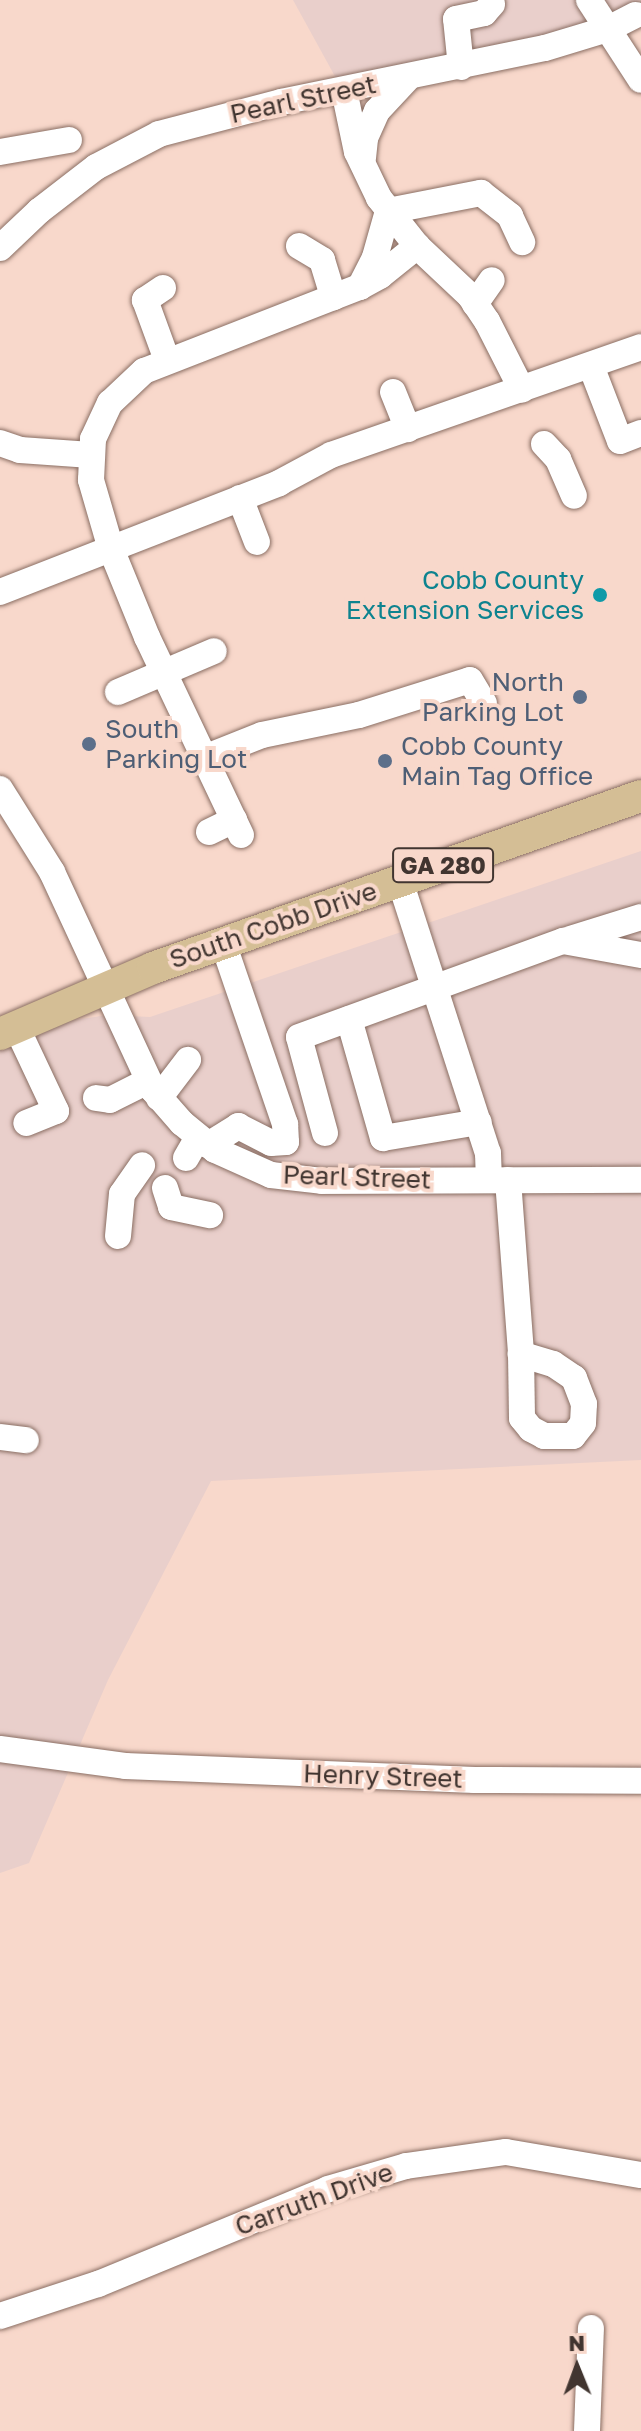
<!DOCTYPE html>
<html>
<head>
<meta charset="utf-8">
<style>
  body { margin:0 }
  #map { position:relative; width:641px; height:2431px; overflow:hidden; background:#f8d8cb; font-family:"Golos Text",sans-serif }
  div>[style] { position:absolute }
  [style*='--x'] { left:calc(var(--x)*1px); top:calc(var(--y)*1px); width:calc(var(--w)*1px); rotate:calc(var(--a)*1deg) }
  .commercial>* { inset:0; background:#e9cfcb }
  .roads { filter:drop-shadow(0 0 2px #8a6e63) drop-shadow(0 0 2px #8a6e63) }
  .minor>* { height:26px; margin:-13px; padding:0 13px; transform-origin:13px; border-radius:13px; background:#fff }
  .major>* { height:32px; margin:-16px; padding:0 16px; transform-origin:16px; border-radius:16px; background:#d4be95 }
  .dots>* { width:22px; height:22px; translate:-50% -50%; box-sizing:border-box; border:4px solid #f8d8cb; border-radius:50% }
  span { translate:-50% -50%; white-space:nowrap; text-align:center; line-height:1.15; -webkit-text-stroke:8px #f8d8cb; paint-order:stroke }
  .shield-label span { padding:2px 6px; background:#f8d8cb; border:2px solid; border-radius:6px; -webkit-text-stroke-width:0 }
  .shield-label { font-size:24px; color:#413530; font-weight:700 }
  .street-label { font-size:26px; color:#413530 }
  .culture-label { font-size:26px; color:#0d838f }
  .right { translate:-100% -50%; text-align:right }
  .service-label { font-size:26px; color:#4e5e75 }
  .left { translate:0 -50%; text-align:left }
  .north { position:absolute; left:537px; top:2327px; width:80px; height:80px; -webkit-text-stroke:6px #f8d8cb; paint-order:stroke; rotate:359deg; font-size:22px; font-weight:700; line-height:32px; text-align:center; color:#413530 }
  .north::after { content:''; display:block; margin:auto; width:28px; height:36px; background:#413530; clip-path:polygon(50% 0,100% 100%,50% 72%,0 100%) }
</style>
</head>
<body>
<div id="map">
  <div class="commercial">
    <div style="clip-path:polygon(293px 0,641px 0,641px 23px,337px 80px)"></div>
    <div style="clip-path:polygon(641px 851px,641px 1460px,211px 1481px,108px 1680px,29px 1863px,0 1873px,0 1031px,108px 1015px,150px 1017px)"></div>
  </div>
  <div class="roads">
    <div class="minor">
      <div style="--x:589;--y:0;--w:95;--a:57"></div>
      <div style="--x:461;--y:67;--w:48;--a:-95.9"></div>
      <div style="--x:456;--y:19;--w:29;--a:-12"></div>
      <div style="--x:484;--y:13;--w:12;--a:-48"></div>
      <div style="--x:344;--y:90;--w:63;--a:78.2"></div>
      <div style="--x:357;--y:152;--w:51;--a:64.4"></div>
      <div style="--x:379;--y:198;--w:61;--a:51.6"></div>
      <div style="--x:417;--y:246;--w:73;--a:43.3"></div>
      <div style="--x:470;--y:296;--w:30;--a:56"></div>
      <div style="--x:487;--y:321;--w:77;--a:63.1"></div>
      <div style="--x:0;--y:152;--w:70;--a:-9.9"></div>
      <div style="--x:363;--y:158;--w:20;--a:-84"></div>
      <div style="--x:365;--y:138;--w:30;--a:-66"></div>
      <div style="--x:377;--y:111;--w:45;--a:-46.8"></div>
      <div style="--x:299;--y:246;--w:27;--a:31"></div>
      <div style="--x:322;--y:260;--w:39;--a:73"></div>
      <div style="--x:0;--y:248;--w:54;--a:-43.5"></div>
      <div style="--x:39;--y:211;--w:72;--a:-37.7"></div>
      <div style="--x:96;--y:167;--w:71;--a:-27.6"></div>
      <div style="--x:159;--y:134;--w:126;--a:-14.7"></div>
      <div style="--x:281;--y:102;--w:269;--a:-11.6"></div>
      <div style="--x:545;--y:48;--w:66;--a:-16.8"></div>
      <div style="--x:608;--y:29;--w:31;--a:-27"></div>
      <div style="--x:360;--y:287;--w:34;--a:-63"></div>
      <div style="--x:375;--y:257;--w:48;--a:-74.2"></div>
      <div style="--x:388;--y:211;--w:95;--a:-11"></div>
      <div style="--x:481;--y:193;--w:37;--a:38"></div>
      <div style="--x:510;--y:216;--w:29;--a:65"></div>
      <div style="--x:163;--y:288;--w:22;--a:146"></div>
      <div style="--x:145;--y:300;--w:64;--a:69.9"></div>
      <div style="--x:475;--y:304;--w:29;--a:-55"></div>
      <div style="--x:591;--y:366;--w:80;--a:68.9"></div>
      <div style="--x:620;--y:441;--w:22;--a:-21"></div>
      <div style="--x:393;--y:392;--w:40;--a:68"></div>
      <div style="--x:0;--y:443;--w:21;--a:19"></div>
      <div style="--x:20;--y:450;--w:71;--a:4"></div>
      <div style="--x:544;--y:444;--w:21;--a:47"></div>
      <div style="--x:558;--y:459;--w:40;--a:66.6"></div>
      <div style="--x:240;--y:498;--w:47;--a:68.9"></div>
      <div style="--x:0;--y:592;--w:300;--a:-21.3"></div>
      <div style="--x:279;--y:483;--w:59;--a:-28.3"></div>
      <div style="--x:331;--y:455;--w:328;--a:-19.2"></div>
      <div style="--x:118;--y:692;--w:104;--a:-23.1"></div>
      <div style="--x:204;--y:758;--w:62;--a:-21.6"></div>
      <div style="--x:262;--y:735;--w:99;--a:-11.7"></div>
      <div style="--x:359;--y:715;--w:116;--a:-17.5"></div>
      <div style="--x:470;--y:680;--w:27;--a:59"></div>
      <div style="--x:0;--y:789;--w:98;--a:57.9"></div>
      <div style="--x:52;--y:872;--w:240;--a:65.1"></div>
      <div style="--x:153;--y:1090;--w:44;--a:48.7"></div>
      <div style="--x:182;--y:1123;--w:43;--a:39.3"></div>
      <div style="--x:215;--y:1150;--w:61;--a:24.1"></div>
      <div style="--x:271;--y:1175;--w:51;--a:6.7"></div>
      <div style="--x:322;--y:1181;--w:319;--a:-0.2"></div>
      <div style="--x:209;--y:832;--w:28;--a:-26"></div>
      <div style="--x:241;--y:835;--w:219;--a:-115.4"></div>
      <div style="--x:147;--y:637;--w:95;--a:-112.2"></div>
      <div style="--x:111;--y:549;--w:72;--a:-106.2"></div>
      <div style="--x:91;--y:480;--w:41;--a:-87.2"></div>
      <div style="--x:93;--y:439;--w:40;--a:-65"></div>
      <div style="--x:110;--y:403;--w:47;--a:-43.3"></div>
      <div style="--x:144;--y:371;--w:232;--a:-21.3"></div>
      <div style="--x:360;--y:287;--w:23;--a:-29"></div>
      <div style="--x:380;--y:276;--w:48;--a:-39"></div>
      <div style="--x:400;--y:881;--w:286;--a:72.1"></div>
      <div style="--x:488;--y:1153;--w:27;--a:88"></div>
      <div style="--x:570;--y:939;--w:74;--a:-17.2"></div>
      <div style="--x:349;--y:1019;--w:124;--a:74.1"></div>
      <div style="--x:383;--y:1138;--w:97;--a:-9.5"></div>
      <div style="--x:16;--y:1026;--w:94;--a:64.8"></div>
      <div style="--x:56;--y:1111;--w:32;--a:158"></div>
      <div style="--x:96;--y:1098;--w:14;--a:8"></div>
      <div style="--x:110;--y:1100;--w:42;--a:-26.6"></div>
      <div style="--x:159;--y:1098;--w:48;--a:-52.7"></div>
      <div style="--x:325;--y:1133;--w:99;--a:-105.2"></div>
      <div style="--x:299;--y:1037;--w:281;--a:-20"></div>
      <div style="--x:563;--y:941;--w:79;--a:10.2"></div>
      <div style="--x:208;--y:1145;--w:36;--a:-32"></div>
      <div style="--x:238;--y:1126;--w:37;--a:27"></div>
      <div style="--x:271;--y:1143;--w:15;--a:-4"></div>
      <div style="--x:286;--y:1142;--w:18;--a:-93"></div>
      <div style="--x:285;--y:1124;--w:191;--a:-108.9"></div>
      <div style="--x:186;--y:1158;--w:24;--a:-60"></div>
      <div style="--x:508;--y:1180;--w:174;--a:85.7"></div>
      <div style="--x:521;--y:1354;--w:64;--a:89.1"></div>
      <div style="--x:522;--y:1418;--w:14;--a:51"></div>
      <div style="--x:531;--y:1429;--w:15;--a:28"></div>
      <div style="--x:544;--y:1436;--w:29;--a:0"></div>
      <div style="--x:573;--y:1436;--w:16;--a:-52"></div>
      <div style="--x:583;--y:1423;--w:19;--a:-87"></div>
      <div style="--x:584;--y:1404;--w:28;--a:-111"></div>
      <div style="--x:574;--y:1378;--w:25;--a:-146"></div>
      <div style="--x:553;--y:1364;--w:34;--a:-163"></div>
      <div style="--x:165;--y:1188;--w:20;--a:72"></div>
      <div style="--x:171;--y:1207;--w:40;--a:12"></div>
      <div style="--x:118;--y:1236;--w:42;--a:-84.6"></div>
      <div style="--x:122;--y:1194;--w:35;--a:-55"></div>
      <div style="--x:0;--y:1437;--w:26;--a:7"></div>
      <div style="--x:0;--y:1749;--w:126;--a:7.7"></div>
      <div style="--x:125;--y:1766;--w:350;--a:2.3"></div>
      <div style="--x:475;--y:1780;--w:166;--a:0.3"></div>
      <div style="--x:0;--y:2316;--w:103;--a:-18.1"></div>
      <div style="--x:98;--y:2284;--w:249;--a:-22.4"></div>
      <div style="--x:328;--y:2189;--w:81;--a:-16.4"></div>
      <div style="--x:406;--y:2166;--w:101;--a:-8"></div>
      <div style="--x:506;--y:2152;--w:137;--a:9.7"></div>
      <div style="--x:587;--y:2431;--w:103;--a:-87.8"></div>
    </div>
    <div class="major">
      <div style="--x:0;--y:1034;--w:167;--a:-23.3"></div>
      <div style="--x:153;--y:968;--w:517;--a:-19.42"></div>
    </div>
  </div>
  <div class="dots">
    <div style="left:600px;top:595px;background:#0f9aa8"></div>
    <div style="left:580px;top:697px;background:#5c6f8a"></div>
    <div style="left:89px;top:744px;background:#5c6f8a"></div>
    <div style="left:385px;top:761px;background:#5c6f8a"></div>
  </div>
  <div class="shield-label">
    <span style="left:443px;top:865px">GA 280</span>
  </div>
  <div class="street-label">
    <span style="left:303px;top:99px;rotate:-12deg">Pearl Street</span>
    <span style="left:273px;top:925px;rotate:-19deg">South Cobb Drive</span>
    <span style="left:357px;top:1177px;rotate:2deg">Pearl Street</span>
    <span style="left:383px;top:1776px;rotate:2deg">Henry Street</span>
    <span style="left:314px;top:2199px;rotate:-20deg">Carruth Drive</span>
  </div>
  <div class="culture-label">
    <span class="right" style="left:584px;top:595px">Cobb County<br>Extension Services</span>
  </div>
  <div class="service-label">
    <span class="right" style="left:564px;top:697px">North<br>Parking Lot</span>
    <span class="left" style="left:105px;top:744px">South<br>Parking Lot</span>
    <span class="left" style="left:401px;top:761px">Cobb County<br>Main Tag Office</span>
  </div>
  <div class="north">N</div>
</div>
</body>
</html>
